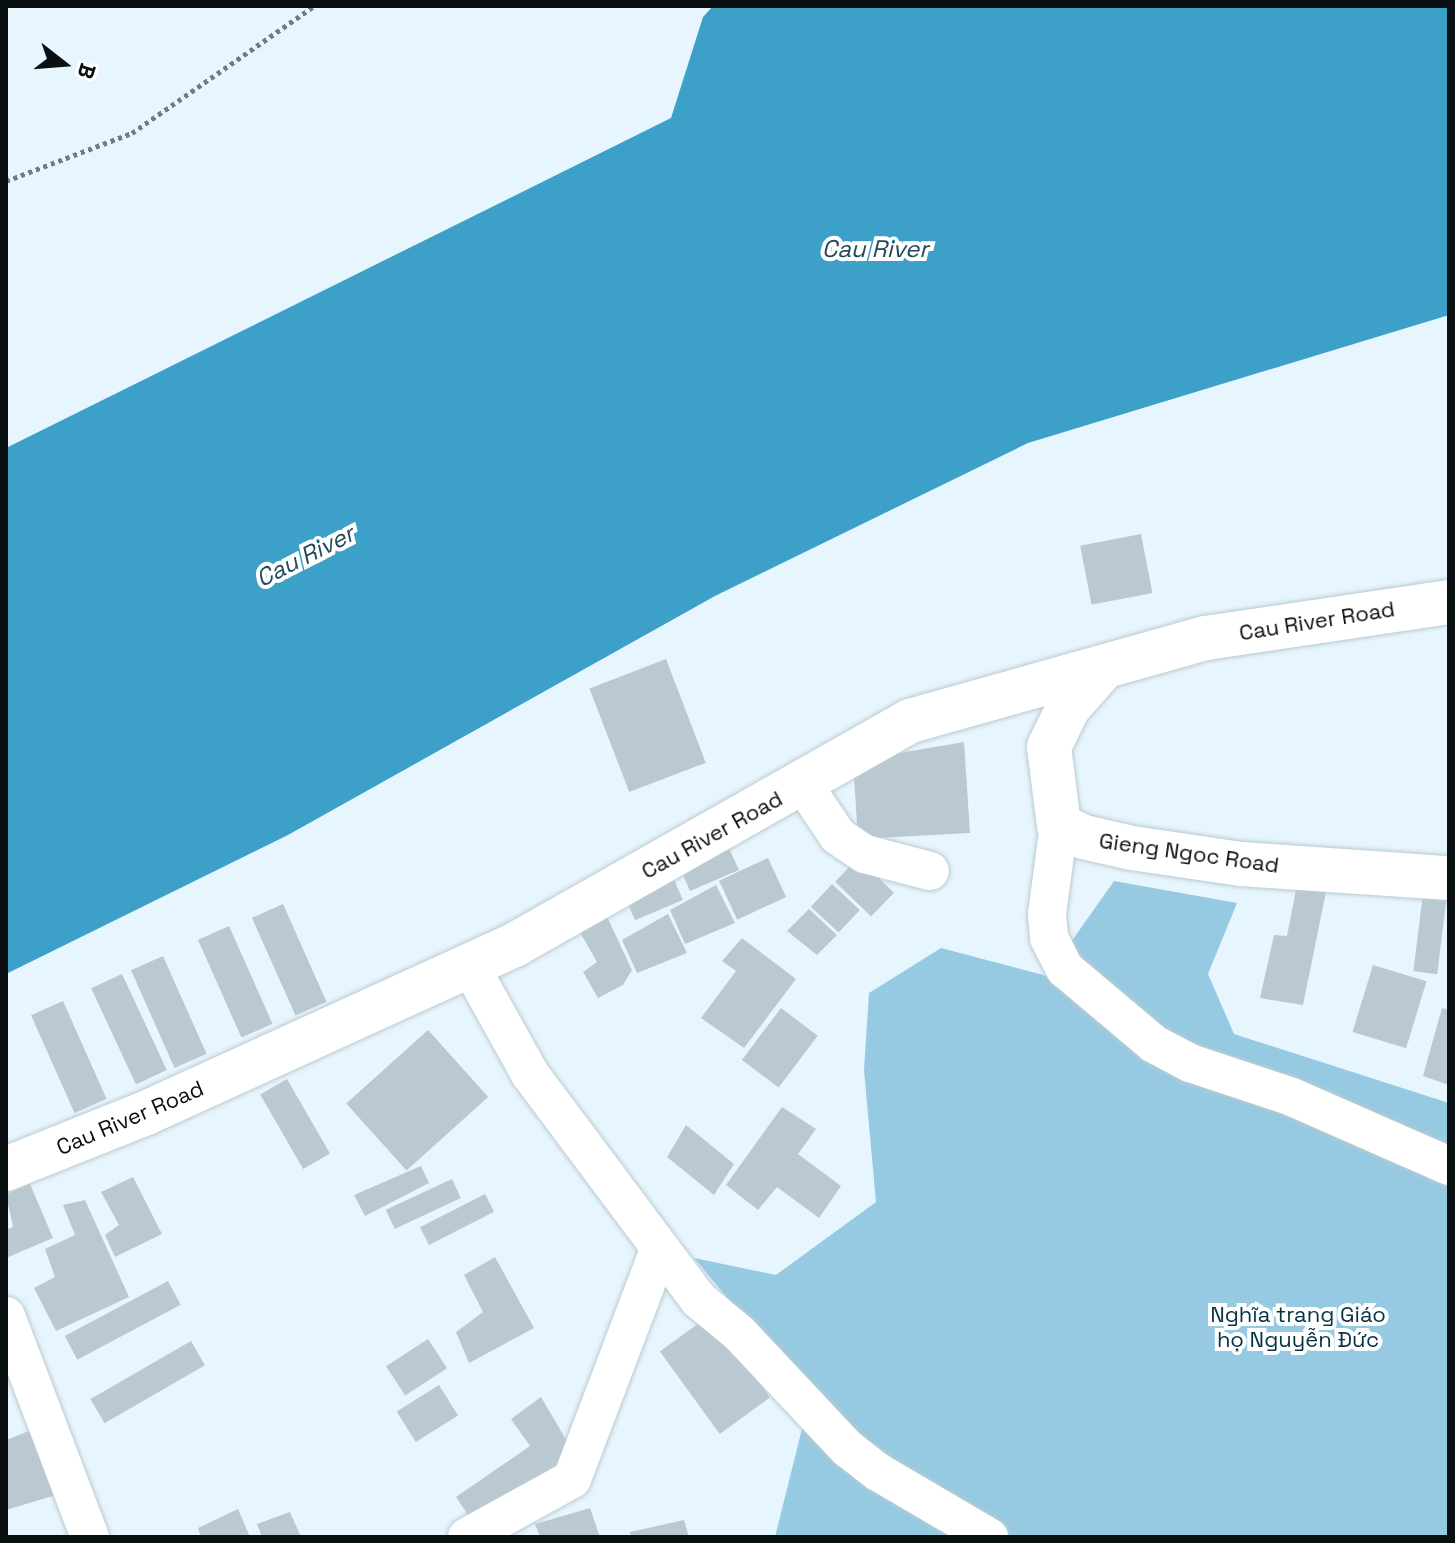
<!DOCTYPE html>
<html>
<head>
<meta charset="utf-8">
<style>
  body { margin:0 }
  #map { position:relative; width:1455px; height:1543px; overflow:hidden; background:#e7f6fe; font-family:"Space Grotesk",sans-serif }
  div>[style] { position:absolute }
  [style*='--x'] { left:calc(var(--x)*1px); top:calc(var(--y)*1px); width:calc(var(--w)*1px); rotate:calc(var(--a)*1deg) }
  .green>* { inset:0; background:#95cae2 }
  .water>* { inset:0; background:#3da0c8 }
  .building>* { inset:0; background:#bac9d1; transform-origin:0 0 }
  .path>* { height:5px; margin-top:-2.5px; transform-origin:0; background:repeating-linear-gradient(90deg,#727b80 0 4px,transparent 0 8px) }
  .roads { filter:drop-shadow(0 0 2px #bbcad2) drop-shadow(0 0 2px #bbcad2) }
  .minor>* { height:38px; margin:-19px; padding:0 19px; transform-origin:19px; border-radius:19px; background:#fff }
  .major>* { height:44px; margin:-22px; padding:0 22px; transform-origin:22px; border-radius:22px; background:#fff }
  span { translate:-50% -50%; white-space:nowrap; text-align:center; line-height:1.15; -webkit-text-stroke:8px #fff; paint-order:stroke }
  .street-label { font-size:22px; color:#0a0f11 }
  .park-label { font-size:22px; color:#063344 }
  .water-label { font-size:24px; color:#20495b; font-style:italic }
  .frame { position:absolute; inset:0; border:8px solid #0a0f11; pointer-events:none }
  .north { position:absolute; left:24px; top:24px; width:80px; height:80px; -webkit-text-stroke:6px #fff; paint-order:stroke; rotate:107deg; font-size:22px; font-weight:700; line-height:32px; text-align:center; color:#0a0f11 }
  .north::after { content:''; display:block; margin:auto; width:28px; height:36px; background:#0a0f11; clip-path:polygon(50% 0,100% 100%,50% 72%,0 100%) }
</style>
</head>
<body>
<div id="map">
  <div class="green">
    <div style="clip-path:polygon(1114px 881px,1237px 903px,1208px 974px,1234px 1034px,1449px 1103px,1449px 1537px,775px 1537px,810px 1397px,694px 1258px,776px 1275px,876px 1202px,864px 1070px,869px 993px,941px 948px,1047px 976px)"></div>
  </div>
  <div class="water">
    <div style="clip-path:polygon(713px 6px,1449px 6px,1449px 315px,1028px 443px,715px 596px,288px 835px,6px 974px,6px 448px,671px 118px,703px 17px)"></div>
  </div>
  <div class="building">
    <div style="left:1141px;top:534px;width:60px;height:62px;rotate:79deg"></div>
    <div style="left:666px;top:659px;width:111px;height:82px;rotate:69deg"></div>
    <div style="clip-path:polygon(964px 742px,970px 833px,858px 839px,853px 761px)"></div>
    <div style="clip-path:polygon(721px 831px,739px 870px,690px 891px,675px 857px)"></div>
    <div style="left:768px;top:858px;width:43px;height:54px;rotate:65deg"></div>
    <div style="left:858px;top:858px;width:50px;height:33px;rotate:44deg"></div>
    <div style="left:668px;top:865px;width:38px;height:52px;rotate:67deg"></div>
    <div style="clip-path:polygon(1299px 874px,1329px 877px,1303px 1005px,1260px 998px,1274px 935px,1287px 936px)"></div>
    <div style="left:832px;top:884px;width:38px;height:31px;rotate:43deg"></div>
    <div style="clip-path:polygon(716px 885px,735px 923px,685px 944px,670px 910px)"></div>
    <div style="left:1424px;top:885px;width:24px;height:87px;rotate:7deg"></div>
    <div style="left:283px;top:904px;width:107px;height:34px;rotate:66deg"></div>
    <div style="clip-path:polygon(601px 904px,632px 970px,623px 985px,598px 998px,583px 972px,597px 962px,573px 920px)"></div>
    <div style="clip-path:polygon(809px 909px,837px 935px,817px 955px,787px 931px)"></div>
    <div style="clip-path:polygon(668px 914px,687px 953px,637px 973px,622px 940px)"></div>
    <div style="left:229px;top:926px;width:107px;height:34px;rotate:66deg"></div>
    <div style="clip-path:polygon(742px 938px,796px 979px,744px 1048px,701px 1018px,736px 971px,722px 961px)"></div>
    <div style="left:163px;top:956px;width:107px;height:35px;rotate:66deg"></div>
    <div style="left:1373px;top:965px;width:56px;height:70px;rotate:17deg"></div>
    <div style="left:122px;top:974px;width:106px;height:34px;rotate:65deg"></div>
    <div style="left:63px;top:1001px;width:107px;height:35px;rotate:66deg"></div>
    <div style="left:781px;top:1008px;width:46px;height:65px;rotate:37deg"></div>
    <div style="clip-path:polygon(1442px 1008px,1449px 1010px,1449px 1085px,1423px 1076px)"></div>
    <div style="left:428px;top:1030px;width:90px;height:110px;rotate:48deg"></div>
    <div style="left:287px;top:1079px;width:86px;height:31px;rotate:60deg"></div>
    <div style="clip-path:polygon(782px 1107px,816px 1129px,798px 1154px,841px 1186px,819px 1218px,777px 1187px,758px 1210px,726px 1185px)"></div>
    <div style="clip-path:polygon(686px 1125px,734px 1164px,714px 1195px,667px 1157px)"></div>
    <div style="clip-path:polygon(421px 1166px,429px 1183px,365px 1216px,354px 1195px)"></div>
    <div style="clip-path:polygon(133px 1177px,162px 1234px,115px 1257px,105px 1235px,119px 1225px,101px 1192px)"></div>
    <div style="left:452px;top:1179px;width:21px;height:73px;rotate:65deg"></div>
    <div style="clip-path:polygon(30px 1184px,53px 1238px,6px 1258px,6px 1230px,13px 1227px,6px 1194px)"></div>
    <div style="left:485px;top:1194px;width:20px;height:73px;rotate:63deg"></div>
    <div style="clip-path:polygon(85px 1200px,129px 1297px,56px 1331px,34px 1288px,55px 1277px,45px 1249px,75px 1235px,63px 1205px)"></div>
    <div style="clip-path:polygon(495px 1257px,534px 1328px,469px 1363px,456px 1332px,483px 1312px,464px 1275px)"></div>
    <div style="left:168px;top:1281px;width:27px;height:117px;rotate:62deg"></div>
    <div style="left:710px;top:1315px;width:102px;height:62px;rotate:54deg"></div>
    <div style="left:428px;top:1339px;width:35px;height:50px;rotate:57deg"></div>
    <div style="left:191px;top:1341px;width:28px;height:116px;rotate:60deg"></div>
    <div style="left:439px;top:1385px;width:36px;height:50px;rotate:58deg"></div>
    <div style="clip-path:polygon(541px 1397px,578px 1460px,474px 1524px,456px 1497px,530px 1446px,511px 1419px)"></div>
    <div style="clip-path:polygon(29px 1431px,56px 1495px,6px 1510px,6px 1440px)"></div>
    <div style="clip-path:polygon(590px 1508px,600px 1537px,540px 1537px,535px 1524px)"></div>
    <div style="clip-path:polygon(238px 1509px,250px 1537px,201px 1537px,198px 1528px)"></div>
    <div style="clip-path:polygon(290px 1512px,301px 1537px,262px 1537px,257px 1524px)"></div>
    <div style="clip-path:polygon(684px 1520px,689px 1537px,631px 1537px,630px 1532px)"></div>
  </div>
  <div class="path">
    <div style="--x:6;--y:181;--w:135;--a:-20.9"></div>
    <div style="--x:132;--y:133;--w:222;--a:-34.9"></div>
  </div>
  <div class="roads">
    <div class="minor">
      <div style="--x:803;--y:784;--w:63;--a:56.1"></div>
      <div style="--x:838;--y:836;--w:32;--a:34"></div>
      <div style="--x:865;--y:854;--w:67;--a:14.7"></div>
      <div style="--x:1059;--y:825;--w:90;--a:97.7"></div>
      <div style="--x:1047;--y:914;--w:24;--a:85"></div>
      <div style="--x:1049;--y:938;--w:35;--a:63"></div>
      <div style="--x:1065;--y:969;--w:116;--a:40.1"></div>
      <div style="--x:1154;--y:1044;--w:41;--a:27.8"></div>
      <div style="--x:1190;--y:1063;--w:108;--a:18.4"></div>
      <div style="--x:1292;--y:1097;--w:171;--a:23.7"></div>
      <div style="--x:470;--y:966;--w:124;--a:60.9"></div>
      <div style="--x:530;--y:1074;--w:282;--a:53.2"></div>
      <div style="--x:699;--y:1300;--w:52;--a:39.5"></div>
      <div style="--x:739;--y:1333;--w:158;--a:46.8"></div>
      <div style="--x:847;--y:1448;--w:39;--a:38"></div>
      <div style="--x:878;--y:1472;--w:129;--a:30.4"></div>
      <div style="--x:6;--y:1316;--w:236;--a:69.2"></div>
      <div style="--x:467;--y:1537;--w:120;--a:-28.9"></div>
      <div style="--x:572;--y:1479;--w:245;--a:-69.2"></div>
    </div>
    <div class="major">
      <div style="--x:1104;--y:667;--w:55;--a:131.3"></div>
      <div style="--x:1068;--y:708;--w:43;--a:116"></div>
      <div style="--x:1049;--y:747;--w:79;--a:82.7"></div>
      <div style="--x:1059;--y:825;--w:28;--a:26"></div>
      <div style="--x:1084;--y:837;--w:49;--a:12.9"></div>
      <div style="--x:1132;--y:848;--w:110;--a:8.4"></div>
      <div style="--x:1241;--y:864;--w:208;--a:3.9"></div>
      <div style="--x:6;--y:1169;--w:151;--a:-21.8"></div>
      <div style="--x:146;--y:1113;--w:407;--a:-24.5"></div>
      <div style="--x:516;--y:944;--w:453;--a:-29.5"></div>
      <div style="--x:910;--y:721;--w:307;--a:-15.7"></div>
      <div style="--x:1206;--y:638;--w:246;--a:-8.4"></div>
    </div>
  </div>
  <div class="street-label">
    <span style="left:1317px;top:621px;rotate:-9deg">Cau River Road</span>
    <span style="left:712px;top:835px;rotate:-29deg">Cau River Road</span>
    <span style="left:1189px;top:853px;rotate:8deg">Gieng Ngoc Road</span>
    <span style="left:130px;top:1118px;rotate:-23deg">Cau River Road</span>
  </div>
  <div class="park-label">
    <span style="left:1298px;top:1327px">Nghĩa trang Giáo<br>họ Nguyễn Đức</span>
  </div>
  <div class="water-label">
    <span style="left:875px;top:249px">Cau River</span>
    <span style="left:305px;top:556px;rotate:-27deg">Cau River</span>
  </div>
  <div class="frame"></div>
  <div class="north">B</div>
</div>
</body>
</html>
